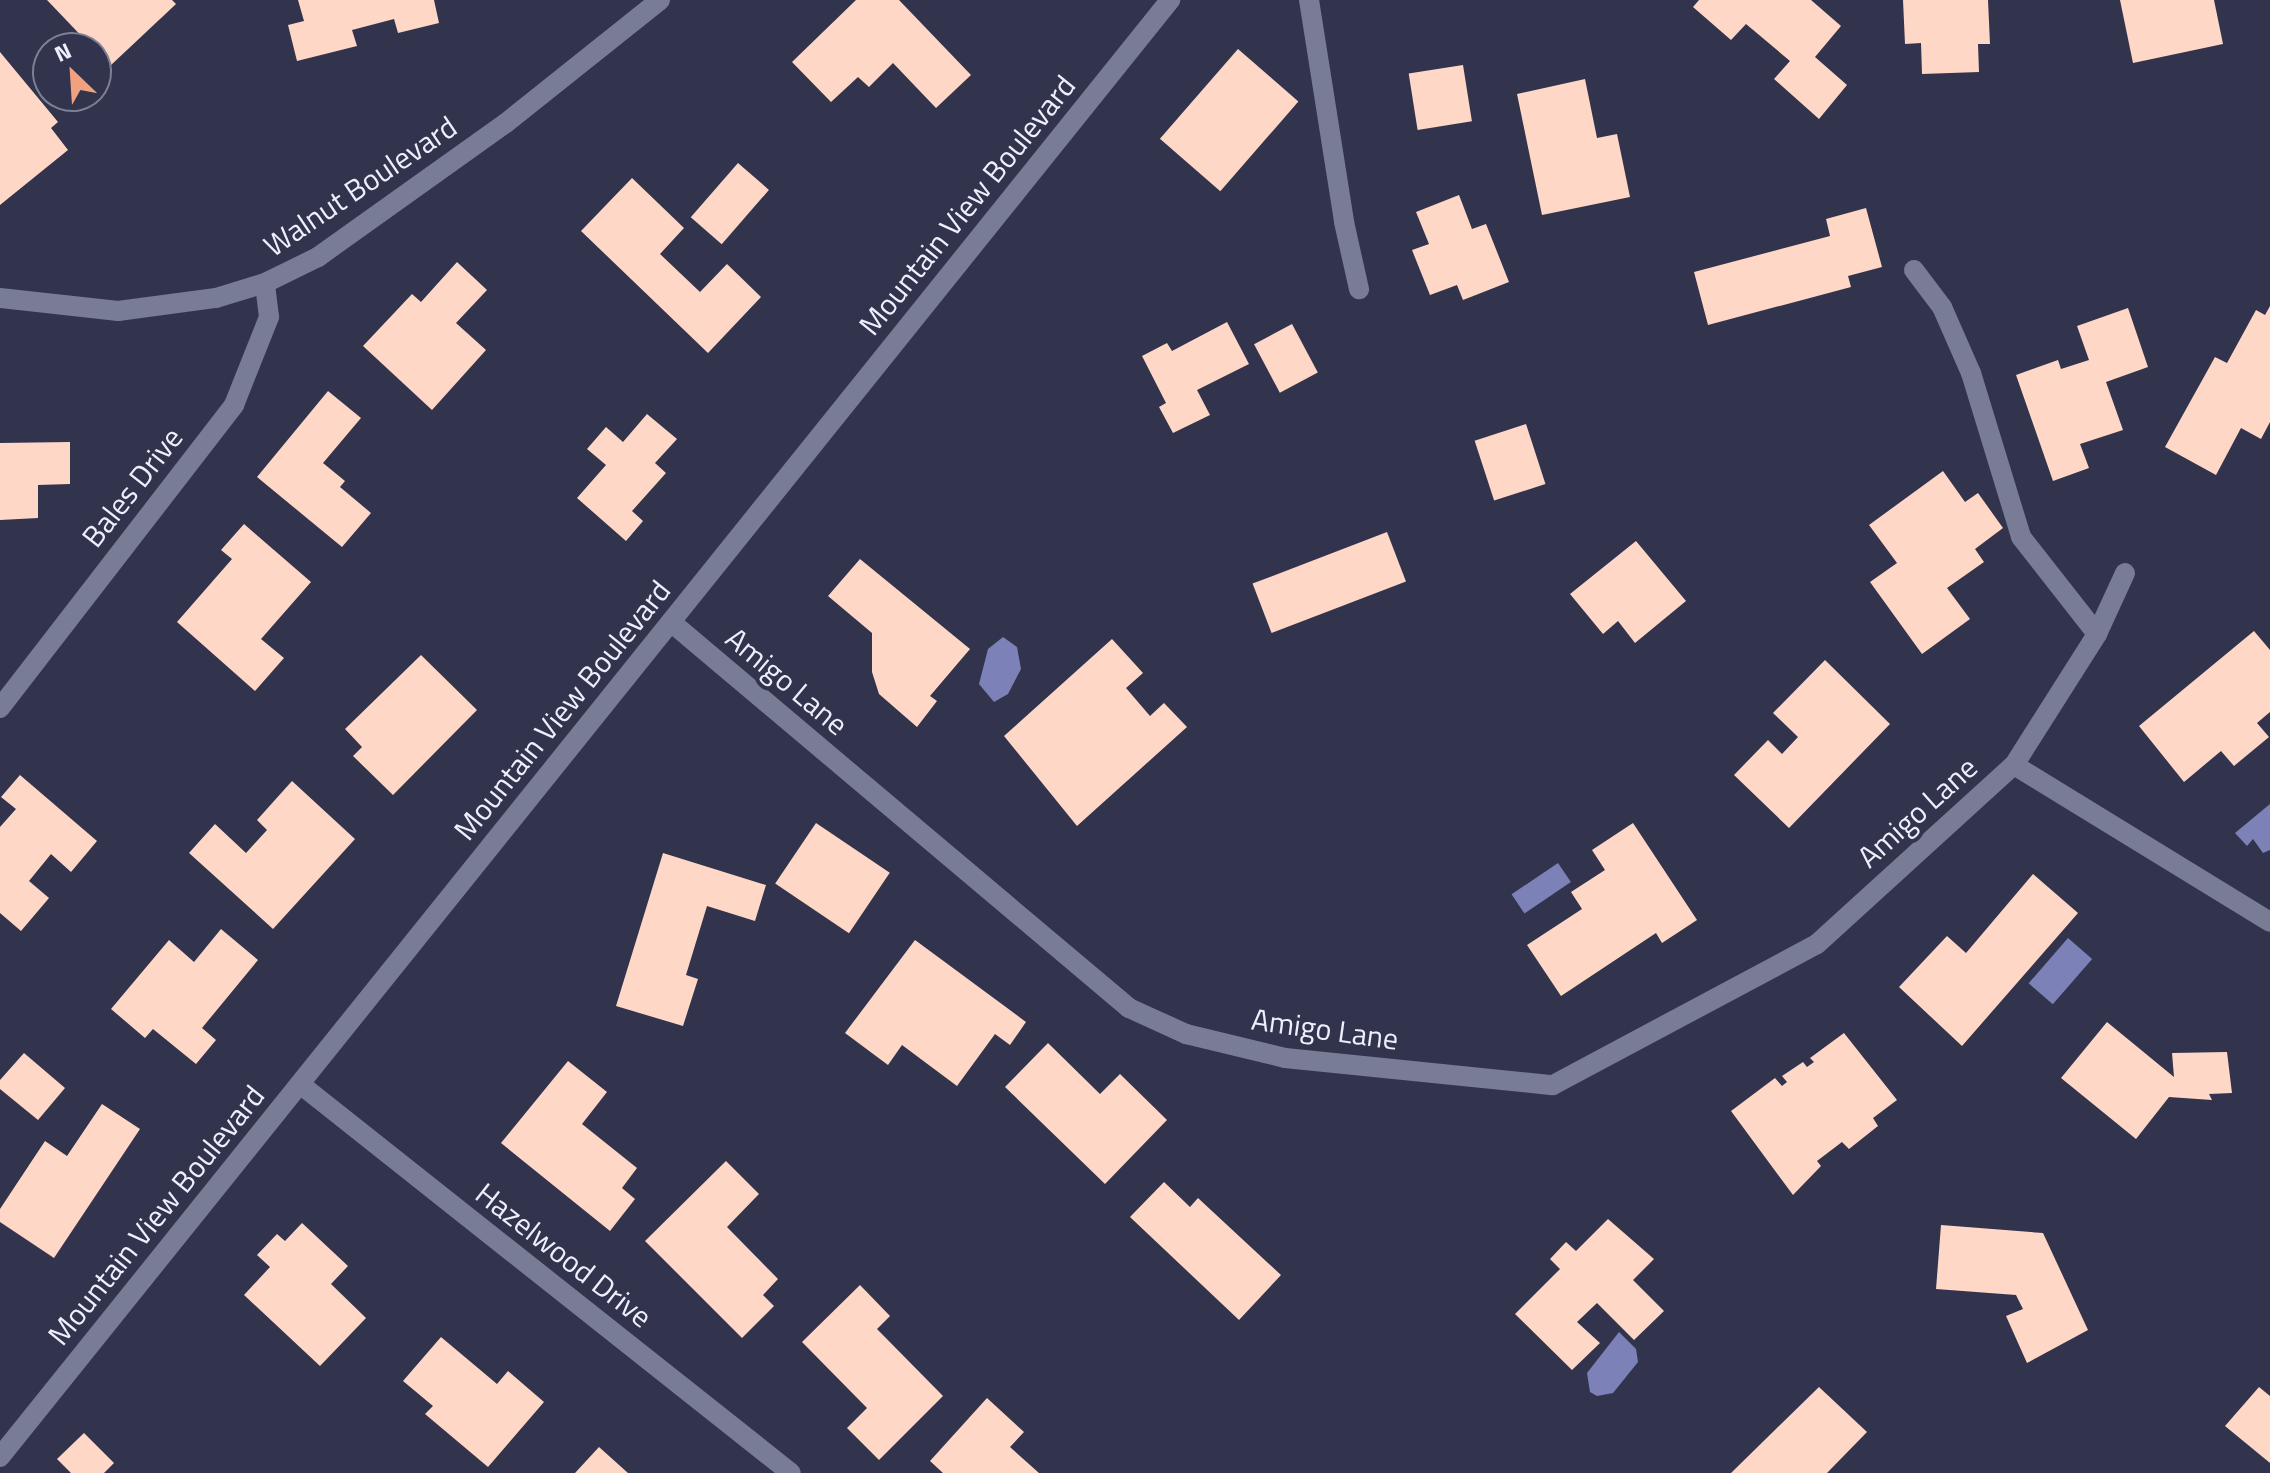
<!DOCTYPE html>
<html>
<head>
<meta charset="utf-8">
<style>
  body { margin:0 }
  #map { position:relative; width:2270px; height:1473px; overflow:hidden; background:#32344e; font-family:"Titillium Web",sans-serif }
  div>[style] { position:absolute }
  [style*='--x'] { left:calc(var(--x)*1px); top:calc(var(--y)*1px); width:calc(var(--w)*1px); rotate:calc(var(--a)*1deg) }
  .water>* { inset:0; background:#7c81b8; transform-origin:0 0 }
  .building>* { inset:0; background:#ffd7c6; transform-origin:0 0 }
  .minor>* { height:20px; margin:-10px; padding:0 10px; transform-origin:10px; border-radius:10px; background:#797c95 }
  span { translate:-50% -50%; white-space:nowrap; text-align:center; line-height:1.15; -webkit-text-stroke:8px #32344e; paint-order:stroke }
  .street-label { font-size:30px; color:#eeeffd }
  .north { position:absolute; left:32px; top:32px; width:80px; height:80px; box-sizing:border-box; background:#32344e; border:2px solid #7d7f94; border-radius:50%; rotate:335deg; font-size:22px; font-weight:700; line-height:32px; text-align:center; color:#eeeffd }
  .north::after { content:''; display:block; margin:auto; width:28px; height:36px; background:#f2a17e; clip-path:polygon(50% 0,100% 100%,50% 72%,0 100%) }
</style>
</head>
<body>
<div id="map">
  <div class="water">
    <div style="clip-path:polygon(1003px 637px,1017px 647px,1021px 669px,1008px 694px,994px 702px,979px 684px,988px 649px)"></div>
    <div style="clip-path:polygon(2270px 804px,2270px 850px,2263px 853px,2253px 839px,2247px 846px,2235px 833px)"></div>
    <div style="left:1558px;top:863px;width:23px;height:56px;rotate:56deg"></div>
    <div style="left:2068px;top:938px;width:32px;height:60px;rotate:41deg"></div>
    <div style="clip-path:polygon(1619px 1332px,1636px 1349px,1638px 1362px,1613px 1393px,1597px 1396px,1590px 1392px,1587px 1373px)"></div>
  </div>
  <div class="building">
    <div style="clip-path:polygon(47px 0,172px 0,176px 4px,110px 66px)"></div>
    <div style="clip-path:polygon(298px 0,434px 0,439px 23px,398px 33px,394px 19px,352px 30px,357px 46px,297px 61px,288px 25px,304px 21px)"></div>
    <div style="clip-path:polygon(856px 0,899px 0,971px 75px,936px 108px,893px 63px,869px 87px,858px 77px,831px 102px,792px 62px)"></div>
    <div style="clip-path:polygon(1699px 0,1811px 0,1841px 26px,1815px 57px,1847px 85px,1819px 119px,1774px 79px,1790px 61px,1746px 24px,1731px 40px,1693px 7px)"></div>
    <div style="clip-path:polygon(1903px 0,1988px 0,1990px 44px,1978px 44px,1979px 72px,1922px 74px,1921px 43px,1905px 44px)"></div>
    <div style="clip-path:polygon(2120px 0,2214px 0,2223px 44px,2133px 63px)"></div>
    <div style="left:1238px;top:49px;width:80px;height:119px;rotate:41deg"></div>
    <div style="clip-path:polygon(0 52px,58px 122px,51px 128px,68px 150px,0 205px)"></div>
    <div style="left:1463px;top:65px;width:57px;height:55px;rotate:81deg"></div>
    <div style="clip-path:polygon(1585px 79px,1597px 138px,1617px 134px,1630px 197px,1542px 215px,1517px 94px)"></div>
    <div style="left:738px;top:163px;width:41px;height:72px;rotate:41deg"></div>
    <div style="clip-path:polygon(632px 178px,684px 228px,660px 254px,700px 292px,727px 264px,761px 297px,708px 353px,581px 231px)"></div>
    <div style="clip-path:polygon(1459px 195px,1472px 229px,1486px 224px,1509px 282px,1463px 300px,1457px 285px,1430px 295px,1412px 250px,1429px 244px,1416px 212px)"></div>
    <div style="clip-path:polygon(1866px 208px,1882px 267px,1848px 276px,1851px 287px,1708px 325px,1694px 272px,1830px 236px,1826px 219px)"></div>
    <div style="clip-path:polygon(457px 262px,487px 290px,456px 323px,486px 350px,432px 410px,363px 346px,412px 294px,421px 302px)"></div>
    <div style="clip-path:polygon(2270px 306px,2270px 422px,2261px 439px,2241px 428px,2216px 475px,2165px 447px,2215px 357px,2227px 363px,2256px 310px,2265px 315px)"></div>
    <div style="clip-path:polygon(2128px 308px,2148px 367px,2106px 382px,2123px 430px,2080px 444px,2089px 468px,2053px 481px,2016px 375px,2058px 360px,2061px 369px,2089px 360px,2077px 326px)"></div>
    <div style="clip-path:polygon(1227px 322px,1249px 364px,1197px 390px,1210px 415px,1173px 433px,1159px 407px,1166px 403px,1142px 356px,1167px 343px,1172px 351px)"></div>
    <div style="left:1292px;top:324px;width:55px;height:43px;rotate:62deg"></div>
    <div style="clip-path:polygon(328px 391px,361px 418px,323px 463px,345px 481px,340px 487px,371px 513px,342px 547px,257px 477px)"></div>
    <div style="clip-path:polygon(647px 414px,677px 439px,655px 463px,666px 473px,632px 511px,643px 521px,626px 541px,577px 498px,606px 465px,587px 449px,606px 427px,623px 442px)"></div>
    <div style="left:1526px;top:424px;width:63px;height:54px;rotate:72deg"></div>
    <div style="clip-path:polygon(70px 442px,70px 484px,38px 485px,38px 518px,0 520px,0 443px)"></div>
    <div style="clip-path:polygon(1943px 471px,1965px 502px,1978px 493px,2003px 528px,1975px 549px,1984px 562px,1947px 588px,1970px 619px,1922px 654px,1870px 582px,1897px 563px,1869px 525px)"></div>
    <div style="clip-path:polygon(244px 524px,311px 582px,261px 639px,284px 658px,255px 691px,177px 622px,232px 559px,221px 550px)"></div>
    <div style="left:1387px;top:532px;width:53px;height:144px;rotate:69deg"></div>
    <div style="clip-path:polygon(1636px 541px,1686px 601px,1635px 643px,1618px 621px,1603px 634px,1570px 594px)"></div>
    <div style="clip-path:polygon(860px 559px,970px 649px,930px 696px,937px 701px,917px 727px,879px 694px,872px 672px,872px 633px,828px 596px)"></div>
    <div style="clip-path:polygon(2254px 631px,2270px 650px,2270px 712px,2257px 723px,2269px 737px,2234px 766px,2221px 751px,2184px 782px,2139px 726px)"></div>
    <div style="clip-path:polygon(1112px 639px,1143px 673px,1126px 688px,1150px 716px,1164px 703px,1187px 727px,1077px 826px,1004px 736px)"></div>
    <div style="clip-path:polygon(421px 655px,477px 710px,393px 795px,353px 756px,362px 747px,345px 729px)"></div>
    <div style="clip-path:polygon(1825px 660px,1890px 724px,1789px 828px,1734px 775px,1768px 740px,1782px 754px,1798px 737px,1773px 713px)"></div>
    <div style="clip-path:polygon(20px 775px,97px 841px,71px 872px,51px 854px,29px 881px,49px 898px,21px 931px,0 913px,0 827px,16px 809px,1px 797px)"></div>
    <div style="clip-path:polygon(292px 781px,355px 839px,273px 929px,189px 853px,215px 824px,246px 853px,267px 830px,257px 820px)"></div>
    <div style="left:816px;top:823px;width:89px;height:73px;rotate:34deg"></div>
    <div style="clip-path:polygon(1633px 823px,1697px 920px,1662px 943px,1656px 933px,1561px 996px,1527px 945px,1582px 909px,1571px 892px,1605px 870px,1592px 850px)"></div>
    <div style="clip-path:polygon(663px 853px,766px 885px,755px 921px,707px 906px,686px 975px,698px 979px,683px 1026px,616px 1006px)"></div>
    <div style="clip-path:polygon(2033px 874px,2078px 913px,1962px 1046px,1899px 987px,1947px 936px,1966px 953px)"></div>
    <div style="clip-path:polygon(221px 929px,258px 960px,202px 1028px,216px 1040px,196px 1064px,153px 1029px,145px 1038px,111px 1009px,169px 940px,194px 962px)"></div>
    <div style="clip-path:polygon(915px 940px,1026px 1022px,1010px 1045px,995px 1034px,957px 1086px,902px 1045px,888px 1065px,845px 1033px)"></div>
    <div style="clip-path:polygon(2107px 1022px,2174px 1077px,2172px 1053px,2227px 1052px,2232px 1093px,2209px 1094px,2212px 1100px,2169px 1097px,2136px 1139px,2061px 1078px)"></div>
    <div style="clip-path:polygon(1844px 1033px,1897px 1100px,1873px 1118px,1878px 1126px,1849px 1149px,1842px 1142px,1817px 1161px,1821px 1166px,1793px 1195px,1731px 1111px,1775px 1078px,1782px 1086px,1787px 1082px,1782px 1076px,1803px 1062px,1807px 1067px,1814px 1062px,1810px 1058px)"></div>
    <div style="clip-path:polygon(1048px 1043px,1100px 1094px,1120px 1074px,1167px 1120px,1105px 1184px,1005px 1087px)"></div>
    <div style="clip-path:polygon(24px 1053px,65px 1088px,38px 1120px,0 1089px,0 1080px)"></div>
    <div style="clip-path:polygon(568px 1061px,607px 1092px,582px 1124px,637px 1168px,622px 1188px,635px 1199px,610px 1231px,501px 1143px)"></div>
    <div style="clip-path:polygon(102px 1104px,140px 1129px,54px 1258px,0 1222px,0 1209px,45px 1141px,67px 1156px)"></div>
    <div style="clip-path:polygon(726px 1161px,759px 1194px,727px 1227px,778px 1279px,763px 1295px,774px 1306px,742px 1338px,645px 1241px)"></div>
    <div style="clip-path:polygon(1164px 1182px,1190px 1207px,1198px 1198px,1281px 1275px,1239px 1320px,1130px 1217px)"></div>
    <div style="clip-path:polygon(1608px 1219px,1654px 1259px,1633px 1280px,1664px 1311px,1634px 1340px,1597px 1303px,1577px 1322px,1600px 1343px,1572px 1370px,1515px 1314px,1560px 1269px,1550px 1259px,1566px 1242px,1576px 1251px)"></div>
    <div style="clip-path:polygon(302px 1223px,348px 1266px,331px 1284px,366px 1318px,320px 1366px,244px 1295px,270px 1267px,257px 1255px,277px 1234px,285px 1241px)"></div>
    <div style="clip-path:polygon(1941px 1225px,2043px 1233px,2088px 1330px,2027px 1363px,2006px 1316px,2023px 1309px,2016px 1295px,1936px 1289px)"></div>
    <div style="clip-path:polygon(860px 1285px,890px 1316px,877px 1329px,943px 1396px,879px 1460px,847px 1428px,867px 1408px,802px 1342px)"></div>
    <div style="clip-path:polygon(441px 1337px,497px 1384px,508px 1371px,544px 1402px,488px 1467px,425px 1414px,433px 1406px,403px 1381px)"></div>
    <div style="clip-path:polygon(1819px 1387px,1867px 1432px,1827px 1473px,1731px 1473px)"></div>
    <div style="clip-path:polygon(2259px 1387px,2270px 1396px,2270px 1463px,2225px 1426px)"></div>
    <div style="clip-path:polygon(987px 1398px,1024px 1432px,1010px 1447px,1039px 1473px,943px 1473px,930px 1461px)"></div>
    <div style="clip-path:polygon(84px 1433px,114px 1463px,104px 1473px,71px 1473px,57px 1459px)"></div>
    <div style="clip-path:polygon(599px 1447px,628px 1473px,575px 1473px)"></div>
  </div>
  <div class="minor">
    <div style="--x:1309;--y:0;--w:225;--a:81"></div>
    <div style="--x:1344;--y:222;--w:69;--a:77.4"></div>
    <div style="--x:1914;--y:270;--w:46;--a:52.9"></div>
    <div style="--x:1942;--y:307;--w:72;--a:66.3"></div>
    <div style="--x:1971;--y:373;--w:171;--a:73"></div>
    <div style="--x:2021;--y:537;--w:123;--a:51.9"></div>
    <div style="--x:0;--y:298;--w:119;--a:6.3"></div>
    <div style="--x:118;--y:311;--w:99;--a:-7.6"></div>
    <div style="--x:216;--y:298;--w:51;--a:-17"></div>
    <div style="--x:265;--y:283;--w:59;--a:-26.1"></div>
    <div style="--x:318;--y:257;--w:231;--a:-35.5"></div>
    <div style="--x:506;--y:123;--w:197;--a:-38.6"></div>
    <div style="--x:671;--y:622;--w:599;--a:40.12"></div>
    <div style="--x:1129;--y:1008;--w:63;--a:24.5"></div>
    <div style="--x:1186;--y:1034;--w:102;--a:13.6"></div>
    <div style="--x:1285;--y:1058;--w:269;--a:5.8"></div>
    <div style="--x:1553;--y:1085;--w:299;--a:-28.1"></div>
    <div style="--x:1817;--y:944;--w:266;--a:-42.3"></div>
    <div style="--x:2014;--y:765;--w:155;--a:-57.6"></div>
    <div style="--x:2097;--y:634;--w:67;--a:-65.3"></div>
    <div style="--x:0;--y:708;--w:383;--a:-52.3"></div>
    <div style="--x:234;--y:405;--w:95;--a:-68.3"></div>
    <div style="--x:269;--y:317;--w:34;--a:-97"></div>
    <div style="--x:2014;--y:765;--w:300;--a:31.5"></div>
    <div style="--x:300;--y:1084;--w:626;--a:38.39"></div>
    <div style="--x:0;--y:1457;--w:1869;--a:-51.23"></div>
  </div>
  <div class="street-label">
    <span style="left:360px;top:186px;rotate:-34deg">Walnut Boulevard</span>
    <span style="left:967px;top:205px;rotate:-51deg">Mountain View Boulevard</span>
    <span style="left:132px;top:487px;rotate:-52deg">Bales Drive</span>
    <span style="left:787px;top:681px;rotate:40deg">Amigo Lane</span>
    <span style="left:562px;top:710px;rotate:-51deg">Mountain View Boulevard</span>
    <span style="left:1917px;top:812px;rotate:-42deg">Amigo Lane</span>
    <span style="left:1325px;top:1029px;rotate:8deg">Amigo Lane</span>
    <span style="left:156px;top:1215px;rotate:-51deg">Mountain View Boulevard</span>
    <span style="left:564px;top:1255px;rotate:38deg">Hazelwood Drive</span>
  </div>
  <div class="north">N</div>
</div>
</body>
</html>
